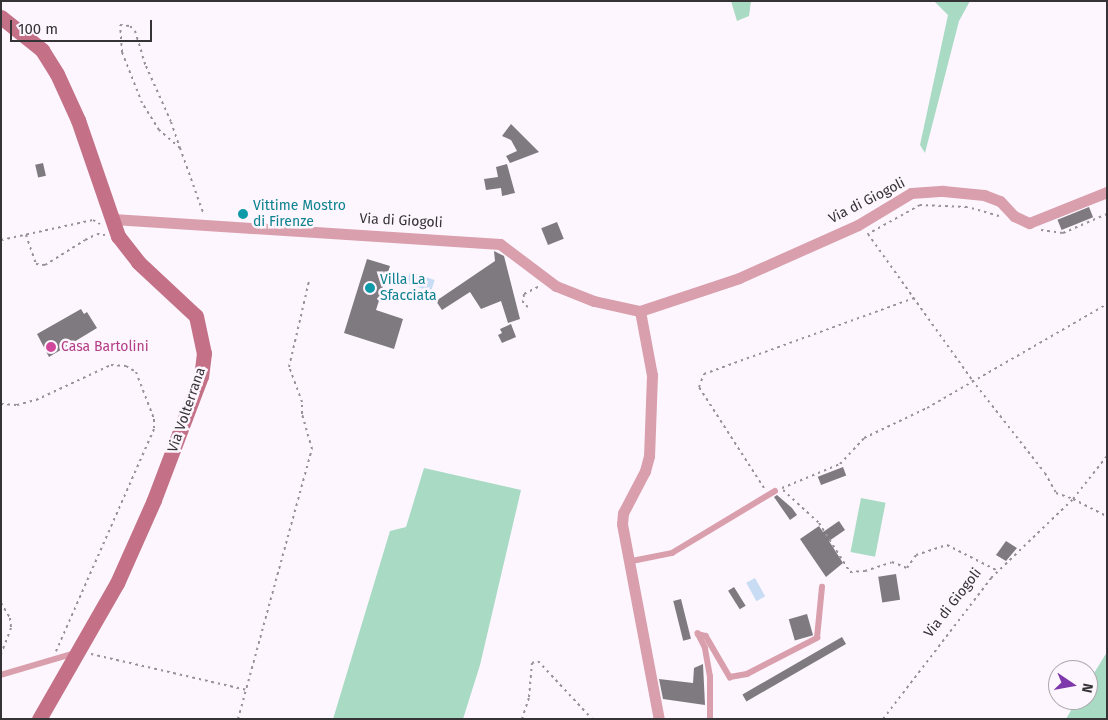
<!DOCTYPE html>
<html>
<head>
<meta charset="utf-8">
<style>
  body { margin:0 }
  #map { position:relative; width:1108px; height:720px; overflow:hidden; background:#fdf6fe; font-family:"Fira Sans",sans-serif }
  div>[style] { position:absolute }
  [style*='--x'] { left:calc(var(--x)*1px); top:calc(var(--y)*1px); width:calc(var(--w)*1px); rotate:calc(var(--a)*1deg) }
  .green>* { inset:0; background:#a9dac3; transform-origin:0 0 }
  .water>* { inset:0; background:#c8ddf4; transform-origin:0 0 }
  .building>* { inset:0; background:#7f7980; transform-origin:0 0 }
  .path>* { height:2px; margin-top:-1px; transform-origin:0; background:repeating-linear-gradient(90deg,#979297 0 2.5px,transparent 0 6.5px) }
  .lane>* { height:5.5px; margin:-2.75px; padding:0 2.75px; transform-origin:2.75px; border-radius:2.75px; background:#d99fac }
  .street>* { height:11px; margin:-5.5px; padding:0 5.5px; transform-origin:5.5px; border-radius:5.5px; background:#d99fac }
  .secondary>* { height:15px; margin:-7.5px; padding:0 7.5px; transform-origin:7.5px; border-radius:7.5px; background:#c47187 }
  .dots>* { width:14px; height:14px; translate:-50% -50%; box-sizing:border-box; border:2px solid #fdf6fe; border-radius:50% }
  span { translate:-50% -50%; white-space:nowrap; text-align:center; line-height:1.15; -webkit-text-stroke:5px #fdf6fe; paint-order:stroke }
  .street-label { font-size:14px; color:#363336 }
  .culture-label { font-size:14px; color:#0d838f }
  .left { translate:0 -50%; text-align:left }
  .hotel-label { font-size:14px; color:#b23c85 }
  .frame { position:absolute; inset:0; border:2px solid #363336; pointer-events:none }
  .north { position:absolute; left:1048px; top:660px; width:50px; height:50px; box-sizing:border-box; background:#fdf6fe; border:1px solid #ada8ae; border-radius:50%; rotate:102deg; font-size:14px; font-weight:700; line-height:20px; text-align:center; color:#363336 }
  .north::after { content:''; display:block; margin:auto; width:18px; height:22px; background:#7e38ac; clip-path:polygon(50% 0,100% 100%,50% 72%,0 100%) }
  .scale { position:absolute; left:10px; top:20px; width:142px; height:22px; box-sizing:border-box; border:2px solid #363336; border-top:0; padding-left:6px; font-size:15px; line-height:18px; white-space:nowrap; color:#363336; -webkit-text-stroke:4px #fdf6fe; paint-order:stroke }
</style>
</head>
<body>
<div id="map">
  <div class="green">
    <div style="clip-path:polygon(731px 1px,751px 1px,749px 16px,737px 21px)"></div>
    <div style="clip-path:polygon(934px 1px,970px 1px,959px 21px,925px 153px,920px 145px,948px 15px)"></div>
    <div style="clip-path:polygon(424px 468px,521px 490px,480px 665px,463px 719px,333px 719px,390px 531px,406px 527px)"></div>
    <div style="left:861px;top:498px;width:25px;height:55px;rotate:11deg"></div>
    <div style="clip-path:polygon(1107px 652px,1107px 719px,1066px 719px,1077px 700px,1088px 700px,1088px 683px)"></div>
  </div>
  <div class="water">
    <div style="left:410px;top:272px;width:26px;height:12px;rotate:18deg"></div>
    <div style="left:755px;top:578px;width:21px;height:10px;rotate:61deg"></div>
  </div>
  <div class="building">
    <div style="clip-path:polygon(511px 124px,539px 152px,510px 163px,506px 156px,517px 151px,511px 140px,502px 136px)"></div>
    <div style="left:43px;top:163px;width:13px;height:8px;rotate:77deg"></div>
    <div style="clip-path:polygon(507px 164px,515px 193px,502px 196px,501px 188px,486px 190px,484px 179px,498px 177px,496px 167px)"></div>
    <div style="left:1089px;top:207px;width:11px;height:34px;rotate:68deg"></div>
    <div style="left:557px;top:222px;width:18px;height:17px;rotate:68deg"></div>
    <div style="clip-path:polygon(494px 251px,504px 256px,520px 319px,508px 323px,501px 301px,481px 309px,470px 292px,442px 310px,436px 301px,495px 261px)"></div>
    <div style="clip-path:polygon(367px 259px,390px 266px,376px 310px,403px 319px,394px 349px,344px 333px)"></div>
    <div style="clip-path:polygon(81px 309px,84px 314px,87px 312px,97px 328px,49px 357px,37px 334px)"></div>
    <div style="clip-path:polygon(511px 324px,516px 337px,502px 343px,498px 335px,502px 333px,500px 329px)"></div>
    <div style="left:843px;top:467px;width:9px;height:27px;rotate:69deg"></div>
    <div style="clip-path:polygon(777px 495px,792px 508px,797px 515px,790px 520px,774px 497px)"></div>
    <div style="clip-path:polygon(839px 521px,845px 530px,829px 541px,843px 563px,826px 577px,800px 539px,819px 526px,823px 532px)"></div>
    <div style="clip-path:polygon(1006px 541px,1017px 548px,1006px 561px,996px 555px)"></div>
    <div style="left:896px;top:574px;width:26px;height:18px;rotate:81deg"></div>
    <div style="left:734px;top:587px;width:22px;height:7px;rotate:58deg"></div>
    <div style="left:681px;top:599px;width:41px;height:8px;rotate:76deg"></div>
    <div style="left:807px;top:614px;width:22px;height:19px;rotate:74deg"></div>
    <div style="left:842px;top:637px;width:8px;height:115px;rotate:60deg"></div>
    <div style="clip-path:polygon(703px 664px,705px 705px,663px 699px,659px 679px,693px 683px,694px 668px)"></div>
  </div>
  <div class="path">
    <div style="--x:180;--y:148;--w:28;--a:-139"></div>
    <div style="--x:159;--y:130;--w:32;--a:-122"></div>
    <div style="--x:142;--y:103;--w:55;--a:-111.4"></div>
    <div style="--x:122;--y:52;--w:27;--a:-94"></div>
    <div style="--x:120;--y:25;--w:10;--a:6"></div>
    <div style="--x:130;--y:26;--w:7;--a:45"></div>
    <div style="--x:135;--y:31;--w:37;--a:73"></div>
    <div style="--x:146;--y:66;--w:61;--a:65.9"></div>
    <div style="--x:171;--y:122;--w:28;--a:71"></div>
    <div style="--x:180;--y:148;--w:71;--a:70.3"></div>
    <div style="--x:999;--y:216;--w:33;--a:-164"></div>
    <div style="--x:967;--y:207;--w:47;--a:-177.6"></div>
    <div style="--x:920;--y:205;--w:60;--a:150.9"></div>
    <div style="--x:868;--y:234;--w:179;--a:54.5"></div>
    <div style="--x:972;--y:380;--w:118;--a:51.9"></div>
    <div style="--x:1045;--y:473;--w:23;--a:61"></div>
    <div style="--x:1056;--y:493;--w:18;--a:19"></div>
    <div style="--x:1073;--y:499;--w:55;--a:-51.7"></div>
    <div style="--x:1041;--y:230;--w:22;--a:8"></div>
    <div style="--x:1063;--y:233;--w:48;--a:-23.4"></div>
    <div style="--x:26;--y:235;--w:31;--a:71"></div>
    <div style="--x:36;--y:264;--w:9;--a:6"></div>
    <div style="--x:45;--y:265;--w:47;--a:-32"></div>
    <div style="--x:85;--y:240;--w:13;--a:-27"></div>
    <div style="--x:97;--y:234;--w:8;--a:7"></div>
    <div style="--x:1;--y:240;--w:94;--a:-12.3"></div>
    <div style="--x:93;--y:220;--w:8;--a:30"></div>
    <div style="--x:528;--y:307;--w:6;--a:-141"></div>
    <div style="--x:523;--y:303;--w:9;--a:-84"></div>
    <div style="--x:524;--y:294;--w:18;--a:-27"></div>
    <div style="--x:1;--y:404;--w:16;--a:4"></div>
    <div style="--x:17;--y:405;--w:20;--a:-15"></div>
    <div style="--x:36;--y:400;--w:83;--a:-25"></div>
    <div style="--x:111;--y:365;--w:15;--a:4"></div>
    <div style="--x:126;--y:366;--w:12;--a:31"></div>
    <div style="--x:136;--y:372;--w:50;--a:69"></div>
    <div style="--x:154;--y:419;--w:10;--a:90"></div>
    <div style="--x:154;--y:429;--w:243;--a:113.8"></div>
    <div style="--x:764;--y:488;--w:120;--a:-122.8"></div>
    <div style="--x:699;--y:387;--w:14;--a:-69"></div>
    <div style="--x:704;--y:374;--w:223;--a:-19.9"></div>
    <div style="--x:782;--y:488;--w:63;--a:-22.5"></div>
    <div style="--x:840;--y:464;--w:35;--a:-47"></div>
    <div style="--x:864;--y:438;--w:70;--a:-25.5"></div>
    <div style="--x:927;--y:408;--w:208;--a:-30"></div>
    <div style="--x:783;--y:490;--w:49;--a:42.5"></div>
    <div style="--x:819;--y:523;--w:58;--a:57.7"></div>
    <div style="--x:850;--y:572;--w:15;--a:-4"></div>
    <div style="--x:865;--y:571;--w:28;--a:-18"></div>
    <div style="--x:892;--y:562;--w:16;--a:22"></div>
    <div style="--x:907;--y:568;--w:16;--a:-55"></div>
    <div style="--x:916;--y:555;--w:33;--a:-18"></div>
    <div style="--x:947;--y:545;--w:57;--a:27"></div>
    <div style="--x:1;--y:603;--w:17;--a:59"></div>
    <div style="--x:10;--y:618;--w:10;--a:84"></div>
    <div style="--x:11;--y:628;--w:28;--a:111"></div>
    <div style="--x:91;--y:654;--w:160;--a:13"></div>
    <div style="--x:238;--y:719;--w:280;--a:-74.7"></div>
    <div style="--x:312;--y:449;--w:36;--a:-106"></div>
    <div style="--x:302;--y:414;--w:12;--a:-90"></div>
    <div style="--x:302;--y:402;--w:37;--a:-110"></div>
    <div style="--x:289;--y:367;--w:88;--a:-76.9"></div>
    <div style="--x:522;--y:719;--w:23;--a:-72"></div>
    <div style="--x:529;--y:697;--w:34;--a:-85"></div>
    <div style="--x:532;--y:663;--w:6;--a:-18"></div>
    <div style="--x:538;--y:661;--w:79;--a:47"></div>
    <div style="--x:883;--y:719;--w:178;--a:-52.5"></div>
    <div style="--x:991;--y:578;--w:114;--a:-43.9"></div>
    <div style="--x:1073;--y:499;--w:38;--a:27"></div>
  </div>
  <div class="lane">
    <div style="--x:632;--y:561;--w:41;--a:-11.3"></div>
    <div style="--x:672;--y:553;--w:120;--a:-31"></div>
    <div style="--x:1;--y:675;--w:74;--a:-16.5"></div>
    <div style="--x:710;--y:719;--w:42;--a:-90"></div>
    <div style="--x:710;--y:677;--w:29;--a:-100"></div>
    <div style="--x:705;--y:648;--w:16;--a:-117"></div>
    <div style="--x:698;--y:634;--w:8;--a:14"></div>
    <div style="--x:706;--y:636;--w:48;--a:59.7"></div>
    <div style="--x:730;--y:677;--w:17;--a:-10"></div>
    <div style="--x:747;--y:674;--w:79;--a:-27.2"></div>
    <div style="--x:817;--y:638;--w:51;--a:-84.4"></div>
  </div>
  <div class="street">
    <div style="--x:113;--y:219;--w:388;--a:3.7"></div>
    <div style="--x:500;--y:244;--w:70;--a:36.9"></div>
    <div style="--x:556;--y:286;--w:41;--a:21.5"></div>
    <div style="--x:594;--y:301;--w:47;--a:12.3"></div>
    <div style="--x:640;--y:311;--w:104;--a:-18.4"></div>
    <div style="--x:739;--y:278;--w:130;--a:-24"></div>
    <div style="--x:858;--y:225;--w:62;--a:-31.1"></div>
    <div style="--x:911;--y:193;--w:32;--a:-4"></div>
    <div style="--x:943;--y:191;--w:41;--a:5.6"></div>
    <div style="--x:984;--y:195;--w:17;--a:21"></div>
    <div style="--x:1000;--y:201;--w:21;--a:47"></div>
    <div style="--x:1014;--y:216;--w:17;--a:25"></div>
    <div style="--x:1029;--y:223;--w:84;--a:-21.7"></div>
    <div style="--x:640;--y:311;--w:65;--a:79.4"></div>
    <div style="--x:652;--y:375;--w:81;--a:92.1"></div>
    <div style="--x:649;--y:456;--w:16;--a:105"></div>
    <div style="--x:645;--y:471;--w:47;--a:117.6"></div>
    <div style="--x:623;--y:513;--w:11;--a:95"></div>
    <div style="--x:622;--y:524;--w:198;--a:79.3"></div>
  </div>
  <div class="secondary">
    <div style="--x:1;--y:17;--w:53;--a:38.8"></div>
    <div style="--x:42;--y:50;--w:28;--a:58"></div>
    <div style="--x:57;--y:74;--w:51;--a:65.5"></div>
    <div style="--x:78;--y:120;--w:123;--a:71"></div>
    <div style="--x:118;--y:236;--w:33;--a:52"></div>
    <div style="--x:138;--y:262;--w:79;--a:43"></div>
    <div style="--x:196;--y:316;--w:38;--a:78"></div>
    <div style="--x:204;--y:353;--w:23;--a:97"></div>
    <div style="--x:201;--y:376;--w:133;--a:110.8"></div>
    <div style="--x:154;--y:500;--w:91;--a:114"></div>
    <div style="--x:117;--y:583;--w:157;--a:119.8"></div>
  </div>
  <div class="dots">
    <div style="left:243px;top:214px;background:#0f9aa8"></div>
    <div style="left:370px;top:288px;background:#0f9aa8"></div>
    <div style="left:51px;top:347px;background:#d1479c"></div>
  </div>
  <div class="street-label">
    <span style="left:867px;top:201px;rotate:-27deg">Via di Giogoli</span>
    <span style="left:401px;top:221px;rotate:3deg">Via di Giogoli</span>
    <span style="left:187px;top:410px;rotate:-71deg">Via Volterrana</span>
    <span style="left:953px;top:603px;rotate:-52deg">Via di Giogoli</span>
  </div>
  <div class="culture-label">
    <span class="left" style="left:253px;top:214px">Vittime Mostro<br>di Firenze</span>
    <span class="left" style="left:380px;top:288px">Villa La<br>Sfacciata</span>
  </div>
  <div class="hotel-label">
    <span class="left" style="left:61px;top:347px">Casa Bartolini</span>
  </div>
  <div class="frame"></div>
  <div class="north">N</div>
  <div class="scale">100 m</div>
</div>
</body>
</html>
